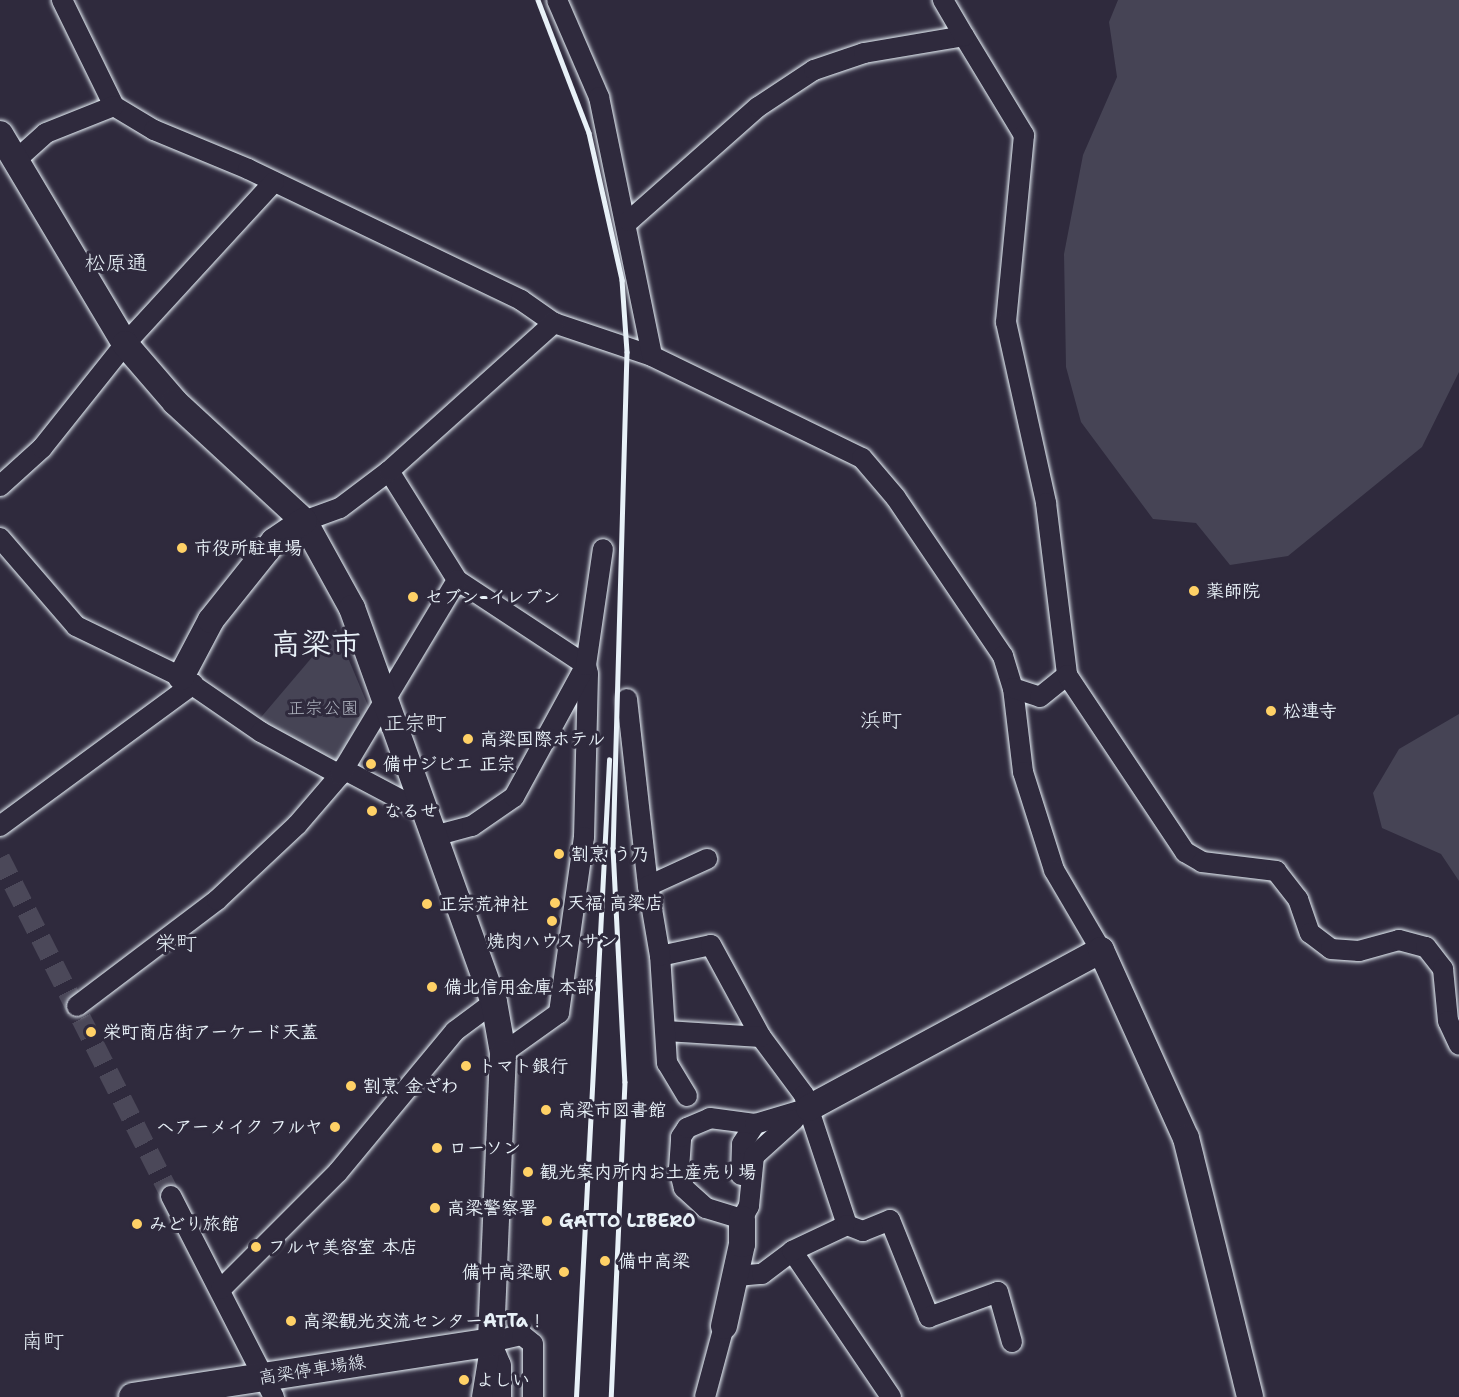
<!DOCTYPE html>
<html>
<head>
<meta charset="utf-8">
<style>
  body { margin:0 }
  #map { position:relative; width:1459px; height:1397px; overflow:hidden; background:#2f2a3d; font-family:"Shantell Sans","Klee One",sans-serif }
  div>[style] { position:absolute }
  [style*='--x'] { left:calc(var(--x)*1px); top:calc(var(--y)*1px); width:calc(var(--w)*1px); rotate:calc(var(--a)*1deg) }
  .green>* { inset:0; background:#464455 }
  .minor-tunnel>* { height:20px; margin-top:-10px; transform-origin:0; background:repeating-linear-gradient(90deg,#4b4859 0 20px,transparent 0 30px) }
  .roads { filter:drop-shadow(0 0 2px #e8f1f8) drop-shadow(0 0 2px #e8f1f8) }
  .minor>* { height:20px; margin:-10px; padding:0 10px; transform-origin:10px; border-radius:10px; background:#2f2a3d }
  .tertiary>* { height:26px; margin:-13px; padding:0 13px; transform-origin:13px; border-radius:13px; background:#2f2a3d }
  .secondary>* { height:28px; margin:-14px; padding:0 14px; transform-origin:14px; border-radius:14px; background:#2f2a3d }
  .rail>* { height:4.5px; margin:-2.25px; padding:0 2.25px; transform-origin:2.25px; border-radius:2.25px; background:#e8f1f8 }
  .dots>* { width:16px; height:16px; translate:-50% -50%; box-sizing:border-box; border:3px solid #2f2a3d; border-radius:50% }
  span { translate:-50% -50%; white-space:nowrap; text-align:center; line-height:1.15; -webkit-text-stroke:6px #2f2a3d; paint-order:stroke }
  .poi-label { font-size:18px; color:#e8f1f8; font-weight:700 }
  .left { translate:0 -50%; text-align:left }
  .right { translate:-100% -50%; text-align:right }
  .park-label { font-size:18px; color:#afb4bf }
  .street-label { font-size:18px; color:#e8f1f8 }
  .quarter-label { font-size:21px; color:#e8f1f8 }
  .town-label { font-size:30px; color:#e8f1f8; font-weight:700 }
</style>
</head>
<body>
<div id="map">
  <div class="green">
    <div style="clip-path:polygon(1118px 0,1459px 0,1459px 372px,1422px 447px,1288px 556px,1230px 565px,1196px 523px,1153px 519px,1081px 422px,1066px 367px,1064px 254px,1083px 155px,1117px 77px,1109px 22px)"></div>
    <div style="clip-path:polygon(336px 629px,369px 708px,340px 761px,330px 764px,257px 722px)"></div>
    <div style="clip-path:polygon(1459px 714px,1459px 881px,1441px 854px,1382px 828px,1373px 793px,1399px 749px)"></div>
  </div>
  <div class="minor-tunnel">
    <div style="--x:0;--y:858;--w:379;--a:63.2"></div>
  </div>
  <div class="roads">
    <div class="minor">
      <div style="--x:62;--y:0;--w:118;--a:63.9"></div>
      <div style="--x:114;--y:106;--w:47;--a:31"></div>
      <div style="--x:154;--y:130;--w:102;--a:22.5"></div>
      <div style="--x:248;--y:169;--w:303;--a:25.6"></div>
      <div style="--x:521;--y:300;--w:40;--a:34.9"></div>
      <div style="--x:554;--y:323;--w:103;--a:18.6"></div>
      <div style="--x:652;--y:356;--w:233;--a:25.9"></div>
      <div style="--x:862;--y:458;--w:52;--a:49.6"></div>
      <div style="--x:896;--y:498;--w:191;--a:55.9"></div>
      <div style="--x:1003;--y:656;--w:34;--a:73"></div>
      <div style="--x:1013;--y:688;--w:85;--a:83.2"></div>
      <div style="--x:1023;--y:772;--w:103;--a:72.4"></div>
      <div style="--x:1054;--y:870;--w:93;--a:59.6"></div>
      <div style="--x:557;--y:0;--w:106;--a:66.6"></div>
      <div style="--x:599;--y:97;--w:264;--a:78.4"></div>
      <div style="--x:964;--y:36;--w:116;--a:58.8"></div>
      <div style="--x:1024;--y:135;--w:188;--a:95.5"></div>
      <div style="--x:1006;--y:322;--w:185;--a:77.5"></div>
      <div style="--x:1046;--y:503;--w:173;--a:83"></div>
      <div style="--x:16;--y:160;--w:40;--a:-42"></div>
      <div style="--x:46;--y:133;--w:73;--a:-21.7"></div>
      <div style="--x:629;--y:221;--w:172;--a:-41.5"></div>
      <div style="--x:758;--y:107;--w:67;--a:-33.5"></div>
      <div style="--x:814;--y:70;--w:53;--a:-18.8"></div>
      <div style="--x:864;--y:53;--w:101;--a:-9.6"></div>
      <div style="--x:964;--y:36;--w:42;--a:-120.3"></div>
      <div style="--x:389;--y:471;--w:128;--a:58"></div>
      <div style="--x:457;--y:580;--w:154;--a:33.4"></div>
      <div style="--x:586;--y:665;--w:9;--a:77"></div>
      <div style="--x:588;--y:674;--w:163;--a:91.4"></div>
      <div style="--x:584;--y:837;--w:178;--a:98.1"></div>
      <div style="--x:559;--y:1013;--w:69;--a:144.5"></div>
      <div style="--x:0;--y:486;--w:57;--a:-42.1"></div>
      <div style="--x:42;--y:448;--w:133;--a:-51.4"></div>
      <div style="--x:125;--y:344;--w:220;--a:-47.4"></div>
      <div style="--x:304;--y:521;--w:38;--a:-20"></div>
      <div style="--x:340;--y:508;--w:61;--a:-37.1"></div>
      <div style="--x:389;--y:471;--w:222;--a:-41.9"></div>
      <div style="--x:0;--y:538;--w:116;--a:49.2"></div>
      <div style="--x:76;--y:626;--w:117;--a:25.9"></div>
      <div style="--x:181;--y:677;--w:97;--a:34.5"></div>
      <div style="--x:261;--y:732;--w:90;--a:28.6"></div>
      <div style="--x:1013;--y:688;--w:28;--a:18"></div>
      <div style="--x:1040;--y:697;--w:35;--a:-39"></div>
      <div style="--x:1067;--y:675;--w:213;--a:56.3"></div>
      <div style="--x:1185;--y:852;--w:20;--a:30"></div>
      <div style="--x:1202;--y:862;--w:75;--a:6.9"></div>
      <div style="--x:1276;--y:871;--w:36;--a:52"></div>
      <div style="--x:1298;--y:899;--w:36;--a:71"></div>
      <div style="--x:1310;--y:933;--w:26;--a:37"></div>
      <div style="--x:1331;--y:949;--w:28;--a:4"></div>
      <div style="--x:1359;--y:951;--w:41;--a:-15.4"></div>
      <div style="--x:1399;--y:940;--w:28;--a:15"></div>
      <div style="--x:1426;--y:947;--w:28;--a:52"></div>
      <div style="--x:1443;--y:969;--w:52;--a:84.5"></div>
      <div style="--x:1448;--y:1021;--w:26;--a:65"></div>
      <div style="--x:627;--y:699;--w:188;--a:83.6"></div>
      <div style="--x:343;--y:769;--w:94;--a:27.9"></div>
      <div style="--x:0;--y:826;--w:240;--a:-36.3"></div>
      <div style="--x:434;--y:836;--w:39;--a:-15"></div>
      <div style="--x:472;--y:826;--w:51;--a:-34.6"></div>
      <div style="--x:514;--y:797;--w:150;--a:-61.4"></div>
      <div style="--x:586;--y:665;--w:117;--a:-81.7"></div>
      <div style="--x:660;--y:956;--w:52;--a:-12.2"></div>
      <div style="--x:711;--y:945;--w:105;--a:61.5"></div>
      <div style="--x:761;--y:1037;--w:72;--a:53.4"></div>
      <div style="--x:804;--y:1095;--w:137;--a:71.7"></div>
      <div style="--x:77;--y:1006;--w:176;--a:-37.1"></div>
      <div style="--x:217;--y:900;--w:110;--a:-43.2"></div>
      <div style="--x:297;--y:825;--w:66;--a:-49.3"></div>
      <div style="--x:340;--y:775;--w:227;--a:-59"></div>
      <div style="--x:666;--y:1031;--w:95;--a:3.6"></div>
      <div style="--x:687;--y:1096;--w:39;--a:-121"></div>
      <div style="--x:667;--y:1063;--w:107;--a:-93.7"></div>
      <div style="--x:660;--y:956;--w:71;--a:-99.7"></div>
      <div style="--x:648;--y:886;--w:65;--a:-24.6"></div>
      <div style="--x:741;--y:1175;--w:31;--a:-88"></div>
      <div style="--x:742;--y:1144;--w:24;--a:-57"></div>
      <div style="--x:171;--y:1196;--w:226;--a:62.9"></div>
      <div style="--x:742;--y:1219;--w:38;--a:-163"></div>
      <div style="--x:706;--y:1208;--w:30;--a:-138"></div>
      <div style="--x:684;--y:1188;--w:20;--a:-105"></div>
      <div style="--x:679;--y:1169;--w:32;--a:-86"></div>
      <div style="--x:681;--y:1137;--w:11;--a:-56"></div>
      <div style="--x:687;--y:1128;--w:25;--a:-23"></div>
      <div style="--x:710;--y:1118;--w:45;--a:7.6"></div>
      <div style="--x:755;--y:1124;--w:56;--a:-16.5"></div>
      <div style="--x:742;--y:1219;--w:15;--a:-62"></div>
      <div style="--x:749;--y:1206;--w:50;--a:-84.3"></div>
      <div style="--x:754;--y:1156;--w:54;--a:-42"></div>
      <div style="--x:737;--y:1276;--w:25;--a:-5"></div>
      <div style="--x:762;--y:1274;--w:38;--a:-37"></div>
      <div style="--x:221;--y:1289;--w:165;--a:-45"></div>
      <div style="--x:338;--y:1172;--w:183;--a:-50.3"></div>
      <div style="--x:455;--y:1031;--w:49;--a:-36.6"></div>
      <div style="--x:491;--y:1342;--w:32;--a:-13"></div>
      <div style="--x:522;--y:1335;--w:14;--a:39"></div>
      <div style="--x:533;--y:1344;--w:53;--a:90"></div>
      <div style="--x:491;--y:1342;--w:25;--a:67"></div>
      <div style="--x:501;--y:1365;--w:32;--a:90"></div>
      <div style="--x:482;--y:1397;--w:56;--a:-80.7"></div>
      <div style="--x:705;--y:1397;--w:73;--a:-75"></div>
      <div style="--x:891;--y:1397;--w:176;--a:-124.1"></div>
      <div style="--x:792;--y:1251;--w:61;--a:-25.3"></div>
      <div style="--x:847;--y:1225;--w:17;--a:21"></div>
      <div style="--x:863;--y:1231;--w:29;--a:-22"></div>
      <div style="--x:890;--y:1220;--w:105;--a:68.1"></div>
      <div style="--x:929;--y:1317;--w:73;--a:-19.9"></div>
      <div style="--x:998;--y:1292;--w:52;--a:74.4"></div>
    </div>
    <div class="tertiary">
      <div style="--x:0;--y:134;--w:244;--a:59.2"></div>
      <div style="--x:125;--y:344;--w:77;--a:49.2"></div>
      <div style="--x:175;--y:402;--w:176;--a:42.7"></div>
      <div style="--x:304;--y:521;--w:99;--a:61.1"></div>
      <div style="--x:352;--y:608;--w:419;--a:70.2"></div>
      <div style="--x:494;--y:1002;--w:52;--a:80"></div>
      <div style="--x:503;--y:1053;--w:289;--a:92.4"></div>
      <div style="--x:181;--y:677;--w:64;--a:-62.2"></div>
      <div style="--x:211;--y:620;--w:101;--a:-51.4"></div>
      <div style="--x:274;--y:541;--w:36;--a:-34"></div>
      <div style="--x:809;--y:1108;--w:332;--a:-28.4"></div>
      <div style="--x:1101;--y:950;--w:206;--a:65.7"></div>
      <div style="--x:1186;--y:1138;--w:267;--a:76.1"></div>
      <div style="--x:724;--y:1326;--w:84;--a:-77.6"></div>
      <div style="--x:742;--y:1244;--w:25;--a:-90"></div>
    </div>
    <div class="secondary">
      <div style="--x:133;--y:1397;--w:362;--a:-8.7"></div>
    </div>
  </div>
  <div class="rail">
    <div style="--x:538;--y:0;--w:142;--a:69"></div>
    <div style="--x:589;--y:133;--w:151;--a:77.3"></div>
    <div style="--x:622;--y:280;--w:72;--a:86"></div>
    <div style="--x:627;--y:352;--w:496;--a:91.6"></div>
    <div style="--x:613;--y:848;--w:234;--a:87.1"></div>
    <div style="--x:625;--y:1082;--w:315;--a:92.5"></div>
    <div style="--x:576;--y:1397;--w:638;--a:-87.03"></div>
  </div>
  <div class="dots">
    <div style="left:182px;top:548px;background:#ffd166"></div>
    <div style="left:1194px;top:591px;background:#ffd166"></div>
    <div style="left:413px;top:597px;background:#ffd166"></div>
    <div style="left:1271px;top:711px;background:#ffd166"></div>
    <div style="left:468px;top:739px;background:#ffd166"></div>
    <div style="left:371px;top:764px;background:#ffd166"></div>
    <div style="left:372px;top:811px;background:#ffd166"></div>
    <div style="left:559px;top:854px;background:#ffd166"></div>
    <div style="left:555px;top:903px;background:#ffd166"></div>
    <div style="left:427px;top:904px;background:#ffd166"></div>
    <div style="left:552px;top:921px;background:#ffd166"></div>
    <div style="left:432px;top:987px;background:#ffd166"></div>
    <div style="left:91px;top:1032px;background:#ffd166"></div>
    <div style="left:466px;top:1066px;background:#ffd166"></div>
    <div style="left:351px;top:1086px;background:#ffd166"></div>
    <div style="left:546px;top:1110px;background:#ffd166"></div>
    <div style="left:335px;top:1127px;background:#ffd166"></div>
    <div style="left:437px;top:1148px;background:#ffd166"></div>
    <div style="left:528px;top:1172px;background:#ffd166"></div>
    <div style="left:435px;top:1208px;background:#ffd166"></div>
    <div style="left:547px;top:1221px;background:#ffd166"></div>
    <div style="left:137px;top:1224px;background:#ffd166"></div>
    <div style="left:256px;top:1247px;background:#ffd166"></div>
    <div style="left:605px;top:1261px;background:#ffd166"></div>
    <div style="left:564px;top:1272px;background:#ffd166"></div>
    <div style="left:291px;top:1321px;background:#ffd166"></div>
    <div style="left:464px;top:1380px;background:#ffd166"></div>
  </div>
  <div class="poi-label">
    <span class="left" style="left:194px;top:548px">市役所駐車場</span>
    <span class="left" style="left:1206px;top:591px">薬師院</span>
    <span class="left" style="left:425px;top:597px">セブン-イレブン</span>
    <span class="left" style="left:1283px;top:711px">松連寺</span>
    <span class="left" style="left:480px;top:739px">高梁国際ホテル</span>
    <span class="left" style="left:383px;top:764px">備中ジビエ 正宗</span>
    <span class="left" style="left:384px;top:811px">なるせ</span>
    <span class="left" style="left:571px;top:854px">割烹 う乃</span>
    <span class="left" style="left:567px;top:903px">天福 高梁店</span>
    <span class="left" style="left:439px;top:904px">正宗荒神社</span>
    <span style="left:552px;top:941px">焼肉ハウス サン</span>
    <span class="left" style="left:444px;top:987px">備北信用金庫 本部</span>
    <span class="left" style="left:103px;top:1032px">栄町商店街アーケード天蓋</span>
    <span class="left" style="left:478px;top:1066px">トマト銀行</span>
    <span class="left" style="left:363px;top:1086px">割烹 金ざわ</span>
    <span class="left" style="left:558px;top:1110px">高梁市図書館</span>
    <span class="right" style="left:323px;top:1127px">ヘアーメイク フルヤ</span>
    <span class="left" style="left:449px;top:1148px">ローソン</span>
    <span class="left" style="left:540px;top:1172px">観光案内所内お土産売り場</span>
    <span class="left" style="left:447px;top:1208px">高梁警察署</span>
    <span class="left" style="left:559px;top:1221px">GATTO LIBERO</span>
    <span class="left" style="left:149px;top:1224px">みどり旅館</span>
    <span class="left" style="left:268px;top:1247px">フルヤ美容室 本店</span>
    <span class="left" style="left:618px;top:1261px">備中高梁</span>
    <span class="right" style="left:552px;top:1272px">備中高梁駅</span>
    <span class="left" style="left:303px;top:1321px">高梁観光交流センターATTa！</span>
    <span class="left" style="left:476px;top:1380px">よしい</span>
  </div>
  <div class="park-label">
    <span style="left:323px;top:708px">正宗公園</span>
  </div>
  <div class="street-label">
    <span style="left:312px;top:1370px;rotate:-9deg">高梁停車場線</span>
  </div>
  <div class="quarter-label">
    <span style="left:116px;top:263px">松原通</span>
    <span style="left:881px;top:720px">浜町</span>
    <span style="left:415px;top:723px">正宗町</span>
    <span style="left:176px;top:943px">栄町</span>
    <span style="left:43px;top:1341px">南町</span>
  </div>
  <div class="town-label">
    <span style="left:316px;top:644px">高梁市</span>
  </div>
</div>
</body>
</html>
